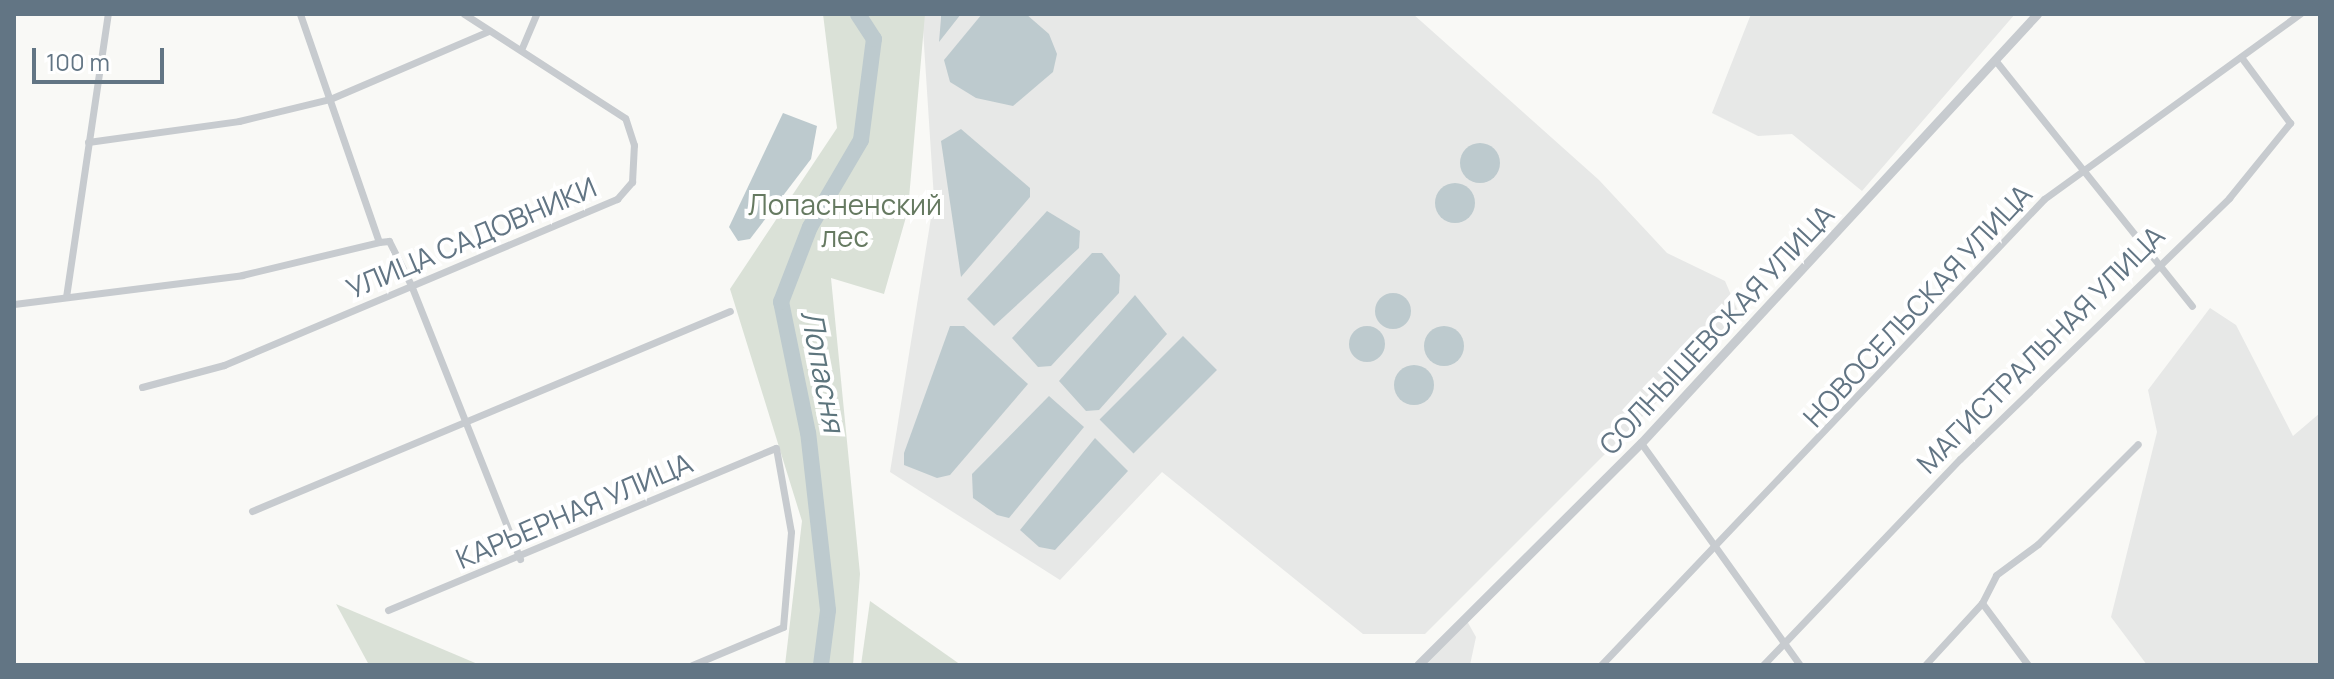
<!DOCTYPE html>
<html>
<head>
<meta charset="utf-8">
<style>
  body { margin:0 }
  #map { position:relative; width:2334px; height:679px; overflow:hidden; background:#f9f9f6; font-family:Manrope,sans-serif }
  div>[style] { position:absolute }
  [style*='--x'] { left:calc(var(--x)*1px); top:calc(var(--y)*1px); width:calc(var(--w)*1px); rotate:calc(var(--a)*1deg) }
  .built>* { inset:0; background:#e7e8e7 }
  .green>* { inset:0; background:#dae1d7 }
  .water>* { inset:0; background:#bdcace; transform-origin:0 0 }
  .round { border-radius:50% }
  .river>* { height:16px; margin:-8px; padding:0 8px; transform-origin:8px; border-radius:8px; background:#bdcace }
  .minor>* { height:7px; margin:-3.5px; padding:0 3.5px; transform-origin:3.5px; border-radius:3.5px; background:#c7cbcf }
  .tertiary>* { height:9px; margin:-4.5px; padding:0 4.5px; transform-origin:4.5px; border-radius:4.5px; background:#c7cbcf }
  span { translate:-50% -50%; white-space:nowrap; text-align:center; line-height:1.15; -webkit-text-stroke:8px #fff; paint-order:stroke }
  .park-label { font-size:28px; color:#667a61 }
  .street-label { font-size:28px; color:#627584 }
  .water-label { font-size:30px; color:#5d757d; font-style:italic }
  .frame { position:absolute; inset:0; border:16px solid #627584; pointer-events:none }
  .scale { position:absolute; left:32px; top:48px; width:132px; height:36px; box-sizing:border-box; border:4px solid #627584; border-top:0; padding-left:10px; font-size:24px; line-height:28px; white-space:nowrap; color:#627584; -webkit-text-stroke:6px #fff; paint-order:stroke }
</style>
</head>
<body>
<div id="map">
  <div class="built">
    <div style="clip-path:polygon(922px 14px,1413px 14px,1599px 180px,1667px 253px,1725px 281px,1741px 318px,1425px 634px,1363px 634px,1162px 472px,1060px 580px,890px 472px,934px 199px)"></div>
    <div style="clip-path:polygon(1751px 14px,2015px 14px,1862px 191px,1792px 134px,1758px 136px,1712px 113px)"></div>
    <div style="clip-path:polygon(2210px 308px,2236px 325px,2293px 436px,2320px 413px,2320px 665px,2147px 665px,2111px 617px,2157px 432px,2148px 390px)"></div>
    <div style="clip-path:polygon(1467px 621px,1476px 637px,1470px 665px,1422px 665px)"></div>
  </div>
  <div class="green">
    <div style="clip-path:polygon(823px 14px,925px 14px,908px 210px,884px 294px,831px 278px,860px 574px,853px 665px,785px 665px,802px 521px,730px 289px,837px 128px)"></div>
    <div style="clip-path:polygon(870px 601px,961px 665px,861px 665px)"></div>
    <div style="clip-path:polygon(336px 604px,480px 665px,369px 665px)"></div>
  </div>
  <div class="water">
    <div style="clip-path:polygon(941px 14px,961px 14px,939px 42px,941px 18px)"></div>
    <div style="clip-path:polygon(982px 14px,1026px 14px,1049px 34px,1057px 54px,1053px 72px,1013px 106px,976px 98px,950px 82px,944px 60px)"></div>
    <div style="clip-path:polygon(783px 113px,817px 126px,811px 159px,750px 239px,738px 241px,729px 227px)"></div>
    <div style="clip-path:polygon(961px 129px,1030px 188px,1030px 197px,961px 277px,941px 141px)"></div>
    <div class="round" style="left:1460px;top:143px;width:40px;height:40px"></div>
    <div class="round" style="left:1435px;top:183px;width:40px;height:40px"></div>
    <div style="clip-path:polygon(1047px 211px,1080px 231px,1079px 248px,994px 326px,967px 299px)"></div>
    <div style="clip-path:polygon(1092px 253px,1102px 253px,1120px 275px,1119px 293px,1051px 366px,1038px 367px,1012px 338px)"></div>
    <div class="round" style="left:1375px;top:293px;width:36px;height:36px"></div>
    <div style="clip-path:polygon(1135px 295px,1167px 334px,1099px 410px,1086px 411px,1059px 381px)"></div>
    <div class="round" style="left:1424px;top:326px;width:40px;height:40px"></div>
    <div style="clip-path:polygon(950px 326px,964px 326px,1028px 384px,950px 475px,937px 478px,904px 465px,904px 453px)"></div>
    <div class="round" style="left:1349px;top:326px;width:36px;height:36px"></div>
    <div style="left:1183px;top:336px;width:48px;height:118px;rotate:45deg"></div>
    <div class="round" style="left:1394px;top:365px;width:40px;height:40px"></div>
    <div style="clip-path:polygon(1049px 396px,1084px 427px,1009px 518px,997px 515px,973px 498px,972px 474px)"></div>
    <div style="clip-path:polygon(1095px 438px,1128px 471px,1055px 550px,1039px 547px,1020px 530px)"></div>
  </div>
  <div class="river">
    <div style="--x:821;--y:665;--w:55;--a:-82.7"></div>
    <div style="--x:828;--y:610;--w:178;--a:-96.4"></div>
    <div style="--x:808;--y:433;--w:134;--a:-101.6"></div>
    <div style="--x:781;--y:302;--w:80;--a:-68.9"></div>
    <div style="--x:810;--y:227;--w:101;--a:-59.6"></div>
    <div style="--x:861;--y:140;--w:102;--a:-82.7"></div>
    <div style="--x:874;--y:39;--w:30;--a:-123"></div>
  </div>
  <div class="minor">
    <div style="--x:300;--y:14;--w:241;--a:70.9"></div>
    <div style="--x:379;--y:242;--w:10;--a:-6"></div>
    <div style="--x:389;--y:241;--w:49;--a:63.4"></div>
    <div style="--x:411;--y:285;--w:295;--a:68.3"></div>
    <div style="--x:521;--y:50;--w:39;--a:-67"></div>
    <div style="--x:1995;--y:60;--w:315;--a:51.3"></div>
    <div style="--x:88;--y:142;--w:152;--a:-7.9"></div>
    <div style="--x:239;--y:121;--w:94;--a:-13.6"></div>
    <div style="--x:330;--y:99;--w:173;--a:-23.2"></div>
    <div style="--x:66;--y:297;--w:286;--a:-81.6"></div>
    <div style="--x:14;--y:304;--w:230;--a:-7.2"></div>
    <div style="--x:242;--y:275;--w:141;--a:-13.5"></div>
    <div style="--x:142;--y:387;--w:85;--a:-15"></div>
    <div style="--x:224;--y:365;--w:427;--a:-22.9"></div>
    <div style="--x:617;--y:199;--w:23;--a:-49"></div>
    <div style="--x:632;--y:182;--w:37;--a:-87"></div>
    <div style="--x:634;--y:145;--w:28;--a:-108"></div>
    <div style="--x:625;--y:118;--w:192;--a:-147.1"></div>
    <div style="--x:1641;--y:443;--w:273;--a:54.4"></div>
    <div style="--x:252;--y:511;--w:518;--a:-22.7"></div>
    <div style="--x:1982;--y:603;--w:77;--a:53.4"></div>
    <div style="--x:388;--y:610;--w:420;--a:-22.7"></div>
    <div style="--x:776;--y:448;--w:85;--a:79.9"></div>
    <div style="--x:791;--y:532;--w:95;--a:94.8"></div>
    <div style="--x:783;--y:627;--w:99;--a:157.3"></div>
    <div style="--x:1601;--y:665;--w:643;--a:-46.45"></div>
    <div style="--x:2044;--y:199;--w:316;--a:-35.9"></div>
    <div style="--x:1763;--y:665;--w:285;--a:-46.3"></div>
    <div style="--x:1960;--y:459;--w:375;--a:-44.1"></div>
    <div style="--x:2229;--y:198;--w:97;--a:-50.9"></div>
    <div style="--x:2290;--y:123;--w:82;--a:-126.6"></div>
    <div style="--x:1925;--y:665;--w:84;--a:-47.4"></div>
    <div style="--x:1982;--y:603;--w:31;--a:-63"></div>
    <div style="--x:1996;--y:575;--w:52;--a:-36.4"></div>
    <div style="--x:2038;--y:544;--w:141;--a:-45"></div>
  </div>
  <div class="tertiary">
    <div style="--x:1418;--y:665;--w:315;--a:-44.9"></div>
    <div style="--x:1641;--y:443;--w:584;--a:-47.29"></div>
  </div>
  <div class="park-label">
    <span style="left:845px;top:220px">Лопасненский<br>лес</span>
  </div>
  <div class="street-label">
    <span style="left:471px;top:237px;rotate:-23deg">УЛИЦА САДОВНИКИ</span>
    <span style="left:1917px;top:305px;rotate:-47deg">НОВОСЕЛЬСКАЯ УЛИЦА</span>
    <span style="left:1716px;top:329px;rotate:-47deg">СОЛНЫШЕВСКАЯ УЛИЦА</span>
    <span style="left:2040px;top:349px;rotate:-45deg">МАГИСТРАЛЬНАЯ УЛИЦА</span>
    <span style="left:574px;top:510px;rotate:-23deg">КАРЬЕРНАЯ УЛИЦА</span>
  </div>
  <div class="water-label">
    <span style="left:823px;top:371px;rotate:79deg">Лопасня</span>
  </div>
  <div class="frame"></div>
  <div class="scale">100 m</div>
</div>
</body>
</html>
